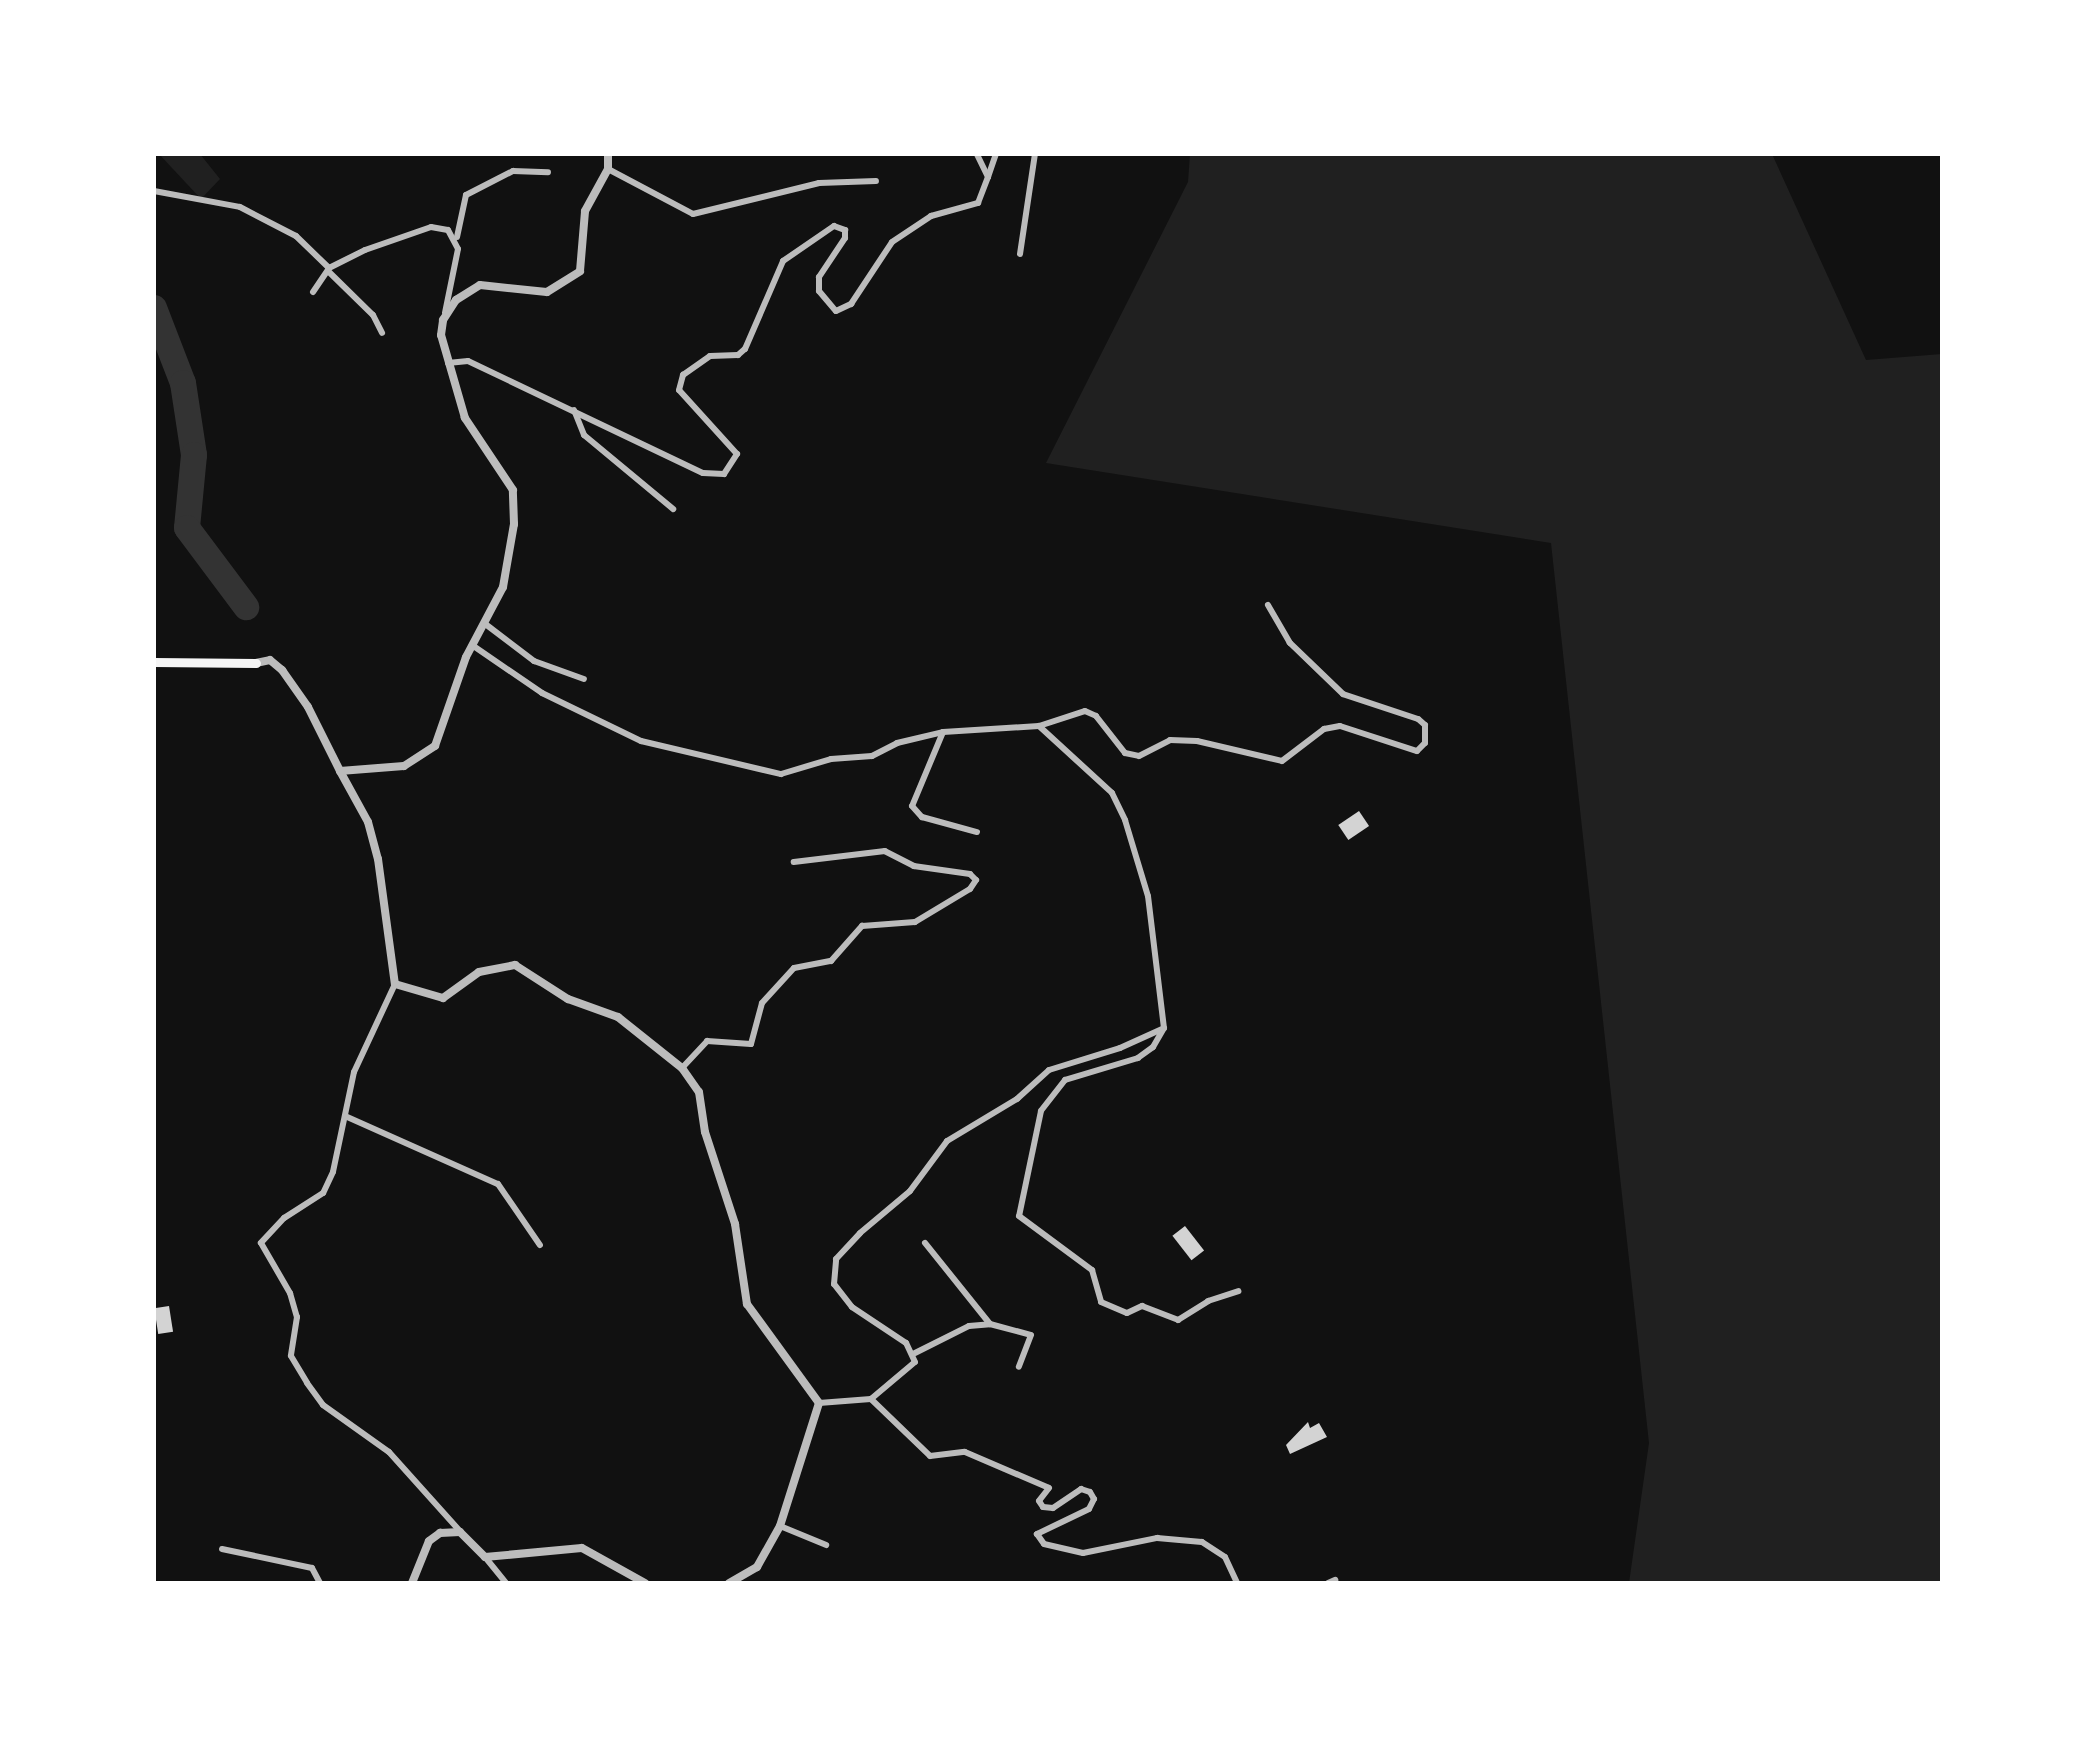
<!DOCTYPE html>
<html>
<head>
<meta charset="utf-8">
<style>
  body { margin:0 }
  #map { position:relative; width:2096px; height:1737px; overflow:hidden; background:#111; font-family:Raleway,sans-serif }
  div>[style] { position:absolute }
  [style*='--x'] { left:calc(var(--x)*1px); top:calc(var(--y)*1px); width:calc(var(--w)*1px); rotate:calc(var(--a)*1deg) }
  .green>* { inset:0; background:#202020 }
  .river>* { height:26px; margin:-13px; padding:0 13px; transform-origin:13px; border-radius:13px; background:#333 }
  .building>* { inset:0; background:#d3d3d3; transform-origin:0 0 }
  .minor>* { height:6px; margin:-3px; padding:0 3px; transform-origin:3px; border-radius:3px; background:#bcbcbc }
  .tertiary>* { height:8px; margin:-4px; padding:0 4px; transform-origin:4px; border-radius:4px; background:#bcbcbc }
  .secondary>* { height:9px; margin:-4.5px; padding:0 4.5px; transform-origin:4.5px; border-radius:4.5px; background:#f5f5f5 }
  span { translate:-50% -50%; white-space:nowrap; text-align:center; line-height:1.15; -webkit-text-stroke:7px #fff; paint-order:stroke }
  .frame { position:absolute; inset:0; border:156px solid #fff; pointer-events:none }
</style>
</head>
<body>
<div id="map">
  <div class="green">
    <div style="clip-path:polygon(159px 154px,200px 154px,220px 179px,201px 199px)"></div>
    <div style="clip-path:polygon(1190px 154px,1772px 154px,1866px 360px,1942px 354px,1942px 1583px,1629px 1583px,1649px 1443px,1551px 543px,1046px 463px,1188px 182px)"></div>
  </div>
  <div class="river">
    <div style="--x:154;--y:308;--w:80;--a:68.9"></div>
    <div style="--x:183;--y:383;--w:73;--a:81.3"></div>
    <div style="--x:194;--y:455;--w:73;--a:95.5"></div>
    <div style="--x:187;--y:528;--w:99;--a:53.2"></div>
  </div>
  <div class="building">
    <div style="left:1359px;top:811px;width:18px;height:25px;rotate:56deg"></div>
    <div style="left:1185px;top:1226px;width:31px;height:16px;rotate:52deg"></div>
    <div style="left:169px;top:1306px;width:26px;height:15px;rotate:81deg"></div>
    <div style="clip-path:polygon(1308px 1422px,1310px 1428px,1319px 1423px,1327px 1437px,1290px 1454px,1286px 1445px)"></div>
  </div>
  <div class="minor">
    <div style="--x:608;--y:169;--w:96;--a:27.9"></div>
    <div style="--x:693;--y:214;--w:130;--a:-13.8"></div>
    <div style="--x:819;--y:183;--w:57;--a:-2"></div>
    <div style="--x:988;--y:177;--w:24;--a:-71"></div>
    <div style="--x:154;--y:191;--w:87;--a:10.5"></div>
    <div style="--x:240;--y:207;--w:63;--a:27.4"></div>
    <div style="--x:296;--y:236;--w:46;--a:44.1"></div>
    <div style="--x:457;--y:237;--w:43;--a:-77.9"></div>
    <div style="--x:466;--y:195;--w:53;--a:-27.1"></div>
    <div style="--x:513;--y:171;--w:35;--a:2"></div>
    <div style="--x:1020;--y:254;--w:101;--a:-81.5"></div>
    <div style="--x:328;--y:271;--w:63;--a:44.4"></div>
    <div style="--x:373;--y:315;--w:20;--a:63"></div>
    <div style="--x:313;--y:292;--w:29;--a:-56"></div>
    <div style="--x:329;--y:268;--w:40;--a:-26.6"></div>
    <div style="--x:365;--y:250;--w:70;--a:-19.2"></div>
    <div style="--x:431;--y:227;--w:17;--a:10"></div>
    <div style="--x:448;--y:230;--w:21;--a:62"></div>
    <div style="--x:458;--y:249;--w:65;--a:101.5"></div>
    <div style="--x:448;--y:363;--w:20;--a:-6"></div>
    <div style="--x:468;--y:361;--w:260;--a:25.5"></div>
    <div style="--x:703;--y:473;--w:21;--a:3"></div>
    <div style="--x:724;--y:474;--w:24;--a:-57"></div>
    <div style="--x:737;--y:454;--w:86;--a:-132.2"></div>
    <div style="--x:679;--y:390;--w:16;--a:-75"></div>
    <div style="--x:683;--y:375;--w:33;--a:-35"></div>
    <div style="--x:710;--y:356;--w:28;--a:-2"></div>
    <div style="--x:738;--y:355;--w:9;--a:-41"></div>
    <div style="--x:745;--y:349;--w:96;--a:-66.6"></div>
    <div style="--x:783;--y:261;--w:62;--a:-34.5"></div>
    <div style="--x:834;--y:226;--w:12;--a:20"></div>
    <div style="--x:845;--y:230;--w:8;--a:90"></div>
    <div style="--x:845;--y:238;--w:47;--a:123.7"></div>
    <div style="--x:819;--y:277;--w:14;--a:90"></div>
    <div style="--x:819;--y:291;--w:26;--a:50"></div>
    <div style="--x:836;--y:311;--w:17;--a:-25"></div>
    <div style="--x:851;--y:304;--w:74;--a:-56.5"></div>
    <div style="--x:892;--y:242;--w:47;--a:-33.7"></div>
    <div style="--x:931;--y:216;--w:49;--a:-15.5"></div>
    <div style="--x:978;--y:203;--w:28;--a:-69"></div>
    <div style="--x:988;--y:177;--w:25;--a:-116"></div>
    <div style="--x:574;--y:410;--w:27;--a:68"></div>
    <div style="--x:584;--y:435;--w:116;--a:39.7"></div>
    <div style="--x:484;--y:623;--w:63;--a:37.2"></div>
    <div style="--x:534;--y:661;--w:53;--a:19.8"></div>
    <div style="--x:472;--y:645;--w:85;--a:34.4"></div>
    <div style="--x:542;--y:693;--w:110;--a:25.9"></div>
    <div style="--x:641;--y:741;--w:144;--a:13.3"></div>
    <div style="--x:781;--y:774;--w:52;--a:-16.7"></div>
    <div style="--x:831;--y:759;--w:41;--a:-4.2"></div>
    <div style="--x:872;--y:756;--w:28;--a:-27"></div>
    <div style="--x:897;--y:743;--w:47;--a:-13.4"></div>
    <div style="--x:943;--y:732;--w:96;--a:-3.6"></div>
    <div style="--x:1039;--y:726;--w:48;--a:-18.1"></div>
    <div style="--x:1085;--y:711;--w:12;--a:24"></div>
    <div style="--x:1096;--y:716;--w:47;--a:51.9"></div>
    <div style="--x:1125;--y:753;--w:14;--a:12"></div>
    <div style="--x:1139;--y:756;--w:35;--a:-27"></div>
    <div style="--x:1170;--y:740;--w:27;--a:2"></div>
    <div style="--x:1197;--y:741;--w:87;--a:13.2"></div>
    <div style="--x:1282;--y:761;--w:53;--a:-37.3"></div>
    <div style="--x:1324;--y:729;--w:16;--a:-11"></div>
    <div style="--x:1340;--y:726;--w:81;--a:18"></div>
    <div style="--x:1417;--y:751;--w:11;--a:-45"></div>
    <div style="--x:1425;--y:743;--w:18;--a:-90"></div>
    <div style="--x:1425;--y:725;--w:9;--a:-139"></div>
    <div style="--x:1418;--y:719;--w:79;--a:-161.6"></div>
    <div style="--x:1343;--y:694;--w:74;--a:-136.1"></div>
    <div style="--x:1290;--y:643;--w:44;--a:-120.1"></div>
    <div style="--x:1039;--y:726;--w:99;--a:42.5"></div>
    <div style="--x:1112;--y:793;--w:30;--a:64"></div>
    <div style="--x:1125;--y:820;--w:79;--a:73.2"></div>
    <div style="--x:1148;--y:896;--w:133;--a:83.1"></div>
    <div style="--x:943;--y:732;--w:80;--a:112.7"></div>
    <div style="--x:912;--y:806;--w:15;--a:48"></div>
    <div style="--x:922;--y:817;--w:57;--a:15.3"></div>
    <div style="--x:395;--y:984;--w:97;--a:115"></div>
    <div style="--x:354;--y:1072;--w:102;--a:101.9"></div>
    <div style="--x:333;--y:1172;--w:23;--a:115"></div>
    <div style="--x:323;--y:1193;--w:46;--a:147.3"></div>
    <div style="--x:284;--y:1218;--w:34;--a:133"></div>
    <div style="--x:261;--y:1243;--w:58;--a:59.9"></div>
    <div style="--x:290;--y:1293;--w:25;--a:74"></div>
    <div style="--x:297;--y:1317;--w:39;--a:99"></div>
    <div style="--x:291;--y:1356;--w:31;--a:59"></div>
    <div style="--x:307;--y:1383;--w:27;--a:54"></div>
    <div style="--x:323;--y:1405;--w:81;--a:35.5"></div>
    <div style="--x:389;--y:1452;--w:106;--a:48.1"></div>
    <div style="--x:682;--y:1068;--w:37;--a:-47"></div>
    <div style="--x:707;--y:1041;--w:44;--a:3.9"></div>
    <div style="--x:751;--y:1044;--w:42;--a:-75"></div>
    <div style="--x:762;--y:1003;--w:47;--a:-47.6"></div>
    <div style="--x:794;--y:968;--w:38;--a:-11"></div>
    <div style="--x:831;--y:961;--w:47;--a:-48.5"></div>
    <div style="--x:862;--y:926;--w:53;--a:-4.3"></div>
    <div style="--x:915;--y:922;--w:64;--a:-31"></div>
    <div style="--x:970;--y:889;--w:11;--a:-56"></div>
    <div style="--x:976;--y:880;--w:8;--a:-135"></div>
    <div style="--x:970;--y:874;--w:57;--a:-171.9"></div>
    <div style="--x:914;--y:866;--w:33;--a:-153"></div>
    <div style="--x:885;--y:851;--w:92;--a:173.1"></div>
    <div style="--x:345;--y:1116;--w:167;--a:24"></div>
    <div style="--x:498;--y:1184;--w:74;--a:55.5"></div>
    <div style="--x:990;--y:1324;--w:42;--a:15"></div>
    <div style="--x:1031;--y:1335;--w:34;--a:111"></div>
    <div style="--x:915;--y:1353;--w:60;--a:-26.6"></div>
    <div style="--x:969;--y:1326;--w:21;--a:-5"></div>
    <div style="--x:990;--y:1324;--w:104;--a:-128.7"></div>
    <div style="--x:871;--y:1399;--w:82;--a:44"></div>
    <div style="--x:930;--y:1456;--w:35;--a:-7"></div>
    <div style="--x:965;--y:1452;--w:91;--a:23.2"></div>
    <div style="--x:1049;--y:1488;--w:16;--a:128"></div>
    <div style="--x:1039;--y:1501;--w:7;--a:56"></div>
    <div style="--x:1043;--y:1507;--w:10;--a:6"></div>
    <div style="--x:1053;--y:1508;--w:34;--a:-34"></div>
    <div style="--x:1081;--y:1489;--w:9;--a:18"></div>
    <div style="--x:1090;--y:1492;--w:8;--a:60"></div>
    <div style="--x:1094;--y:1499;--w:11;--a:117"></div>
    <div style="--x:1089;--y:1509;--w:58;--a:154.3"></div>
    <div style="--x:1037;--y:1534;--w:12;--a:55"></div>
    <div style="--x:1044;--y:1544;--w:40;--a:13"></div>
    <div style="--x:1083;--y:1553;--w:76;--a:-11.5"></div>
    <div style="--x:1157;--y:1538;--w:45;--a:5.1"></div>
    <div style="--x:1202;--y:1542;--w:27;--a:33"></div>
    <div style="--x:1225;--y:1557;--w:29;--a:65"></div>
    <div style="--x:819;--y:1403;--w:52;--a:-4.4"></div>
    <div style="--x:871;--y:1399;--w:57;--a:-40.1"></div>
    <div style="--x:915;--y:1362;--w:21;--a:-115"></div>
    <div style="--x:906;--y:1343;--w:65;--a:-146.3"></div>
    <div style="--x:852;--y:1307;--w:29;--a:-128"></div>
    <div style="--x:834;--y:1284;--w:25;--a:-85"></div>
    <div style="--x:836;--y:1259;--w:35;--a:-47"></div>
    <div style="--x:860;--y:1233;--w:65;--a:-40"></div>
    <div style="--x:910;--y:1191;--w:62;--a:-53.5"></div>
    <div style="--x:947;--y:1141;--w:82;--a:-31"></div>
    <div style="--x:1017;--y:1099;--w:43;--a:-42.2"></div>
    <div style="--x:1049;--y:1070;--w:74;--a:-17.2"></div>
    <div style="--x:1120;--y:1048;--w:48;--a:-24.4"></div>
    <div style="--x:1164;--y:1028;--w:22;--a:120"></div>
    <div style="--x:1153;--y:1047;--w:19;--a:144"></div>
    <div style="--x:1138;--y:1058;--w:76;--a:163.2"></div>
    <div style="--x:1065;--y:1080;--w:39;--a:128"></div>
    <div style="--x:1041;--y:1111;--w:107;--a:101.8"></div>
    <div style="--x:1019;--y:1216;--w:91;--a:36.5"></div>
    <div style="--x:1092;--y:1270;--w:33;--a:74"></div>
    <div style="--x:1101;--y:1302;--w:28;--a:23"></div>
    <div style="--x:1127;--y:1313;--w:17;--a:-25"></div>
    <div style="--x:1142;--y:1306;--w:39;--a:21"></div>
    <div style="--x:1178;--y:1320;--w:36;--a:-32"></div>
    <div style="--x:1208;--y:1301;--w:32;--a:-18"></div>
    <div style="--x:780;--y:1526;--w:50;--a:22.4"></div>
    <div style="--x:222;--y:1549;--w:92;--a:11.9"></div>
    <div style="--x:312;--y:1568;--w:17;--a:62"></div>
    <div style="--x:485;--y:1557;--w:33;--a:51"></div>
    <div style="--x:1328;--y:1583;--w:8;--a:-23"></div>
  </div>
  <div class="tertiary">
    <div style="--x:256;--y:663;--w:14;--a:-12"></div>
    <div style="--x:270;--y:660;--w:16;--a:40"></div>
    <div style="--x:282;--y:670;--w:45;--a:54.9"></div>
    <div style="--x:308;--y:707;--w:72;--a:63.4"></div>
    <div style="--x:340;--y:771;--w:64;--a:-4.5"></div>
    <div style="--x:404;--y:766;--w:37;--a:-33"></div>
    <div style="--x:435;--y:746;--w:94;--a:-70.8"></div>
    <div style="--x:466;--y:657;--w:79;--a:-62.1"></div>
    <div style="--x:503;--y:587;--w:64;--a:-80.1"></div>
    <div style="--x:514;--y:524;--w:34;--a:-92"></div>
    <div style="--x:513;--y:490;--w:87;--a:-123.7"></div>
    <div style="--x:465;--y:418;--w:86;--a:-106.1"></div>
    <div style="--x:441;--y:335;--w:15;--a:-82"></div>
    <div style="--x:443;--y:320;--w:24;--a:-57"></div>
    <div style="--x:456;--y:300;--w:28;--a:-32"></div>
    <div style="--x:480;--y:285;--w:67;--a:6"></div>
    <div style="--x:547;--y:292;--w:39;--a:-32"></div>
    <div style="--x:580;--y:271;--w:60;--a:-85.2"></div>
    <div style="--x:585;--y:211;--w:48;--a:-61.3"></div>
    <div style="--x:608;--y:169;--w:15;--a:-90"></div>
    <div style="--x:340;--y:771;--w:58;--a:61.2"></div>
    <div style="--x:368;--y:822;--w:38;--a:75"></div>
    <div style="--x:378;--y:859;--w:126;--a:82.3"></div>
    <div style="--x:395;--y:984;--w:50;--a:16.3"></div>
    <div style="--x:443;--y:998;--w:44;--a:-35.8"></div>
    <div style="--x:479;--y:972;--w:37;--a:-11"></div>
    <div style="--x:515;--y:965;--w:63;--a:32.7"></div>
    <div style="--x:568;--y:999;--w:53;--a:19.8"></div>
    <div style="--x:618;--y:1017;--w:82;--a:38.6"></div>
    <div style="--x:682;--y:1068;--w:29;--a:55"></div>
    <div style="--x:699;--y:1092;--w:40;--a:81.5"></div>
    <div style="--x:705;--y:1132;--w:97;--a:71.9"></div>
    <div style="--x:735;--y:1224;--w:81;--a:81.5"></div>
    <div style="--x:747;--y:1304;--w:122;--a:54"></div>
    <div style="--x:819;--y:1403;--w:129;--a:107.6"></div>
    <div style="--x:780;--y:1526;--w:47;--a:119.3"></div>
    <div style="--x:757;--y:1567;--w:32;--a:150"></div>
    <div style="--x:412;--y:1583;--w:45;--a:-68"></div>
    <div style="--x:429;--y:1541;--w:14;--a:-36"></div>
    <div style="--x:440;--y:1533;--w:20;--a:-3"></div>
    <div style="--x:460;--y:1532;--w:35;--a:45"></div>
    <div style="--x:485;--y:1557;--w:97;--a:-5.3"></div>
    <div style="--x:582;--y:1548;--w:72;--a:29.1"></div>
  </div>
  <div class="secondary">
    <div style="--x:154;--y:662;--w:102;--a:0.6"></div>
  </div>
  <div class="frame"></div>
</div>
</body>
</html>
